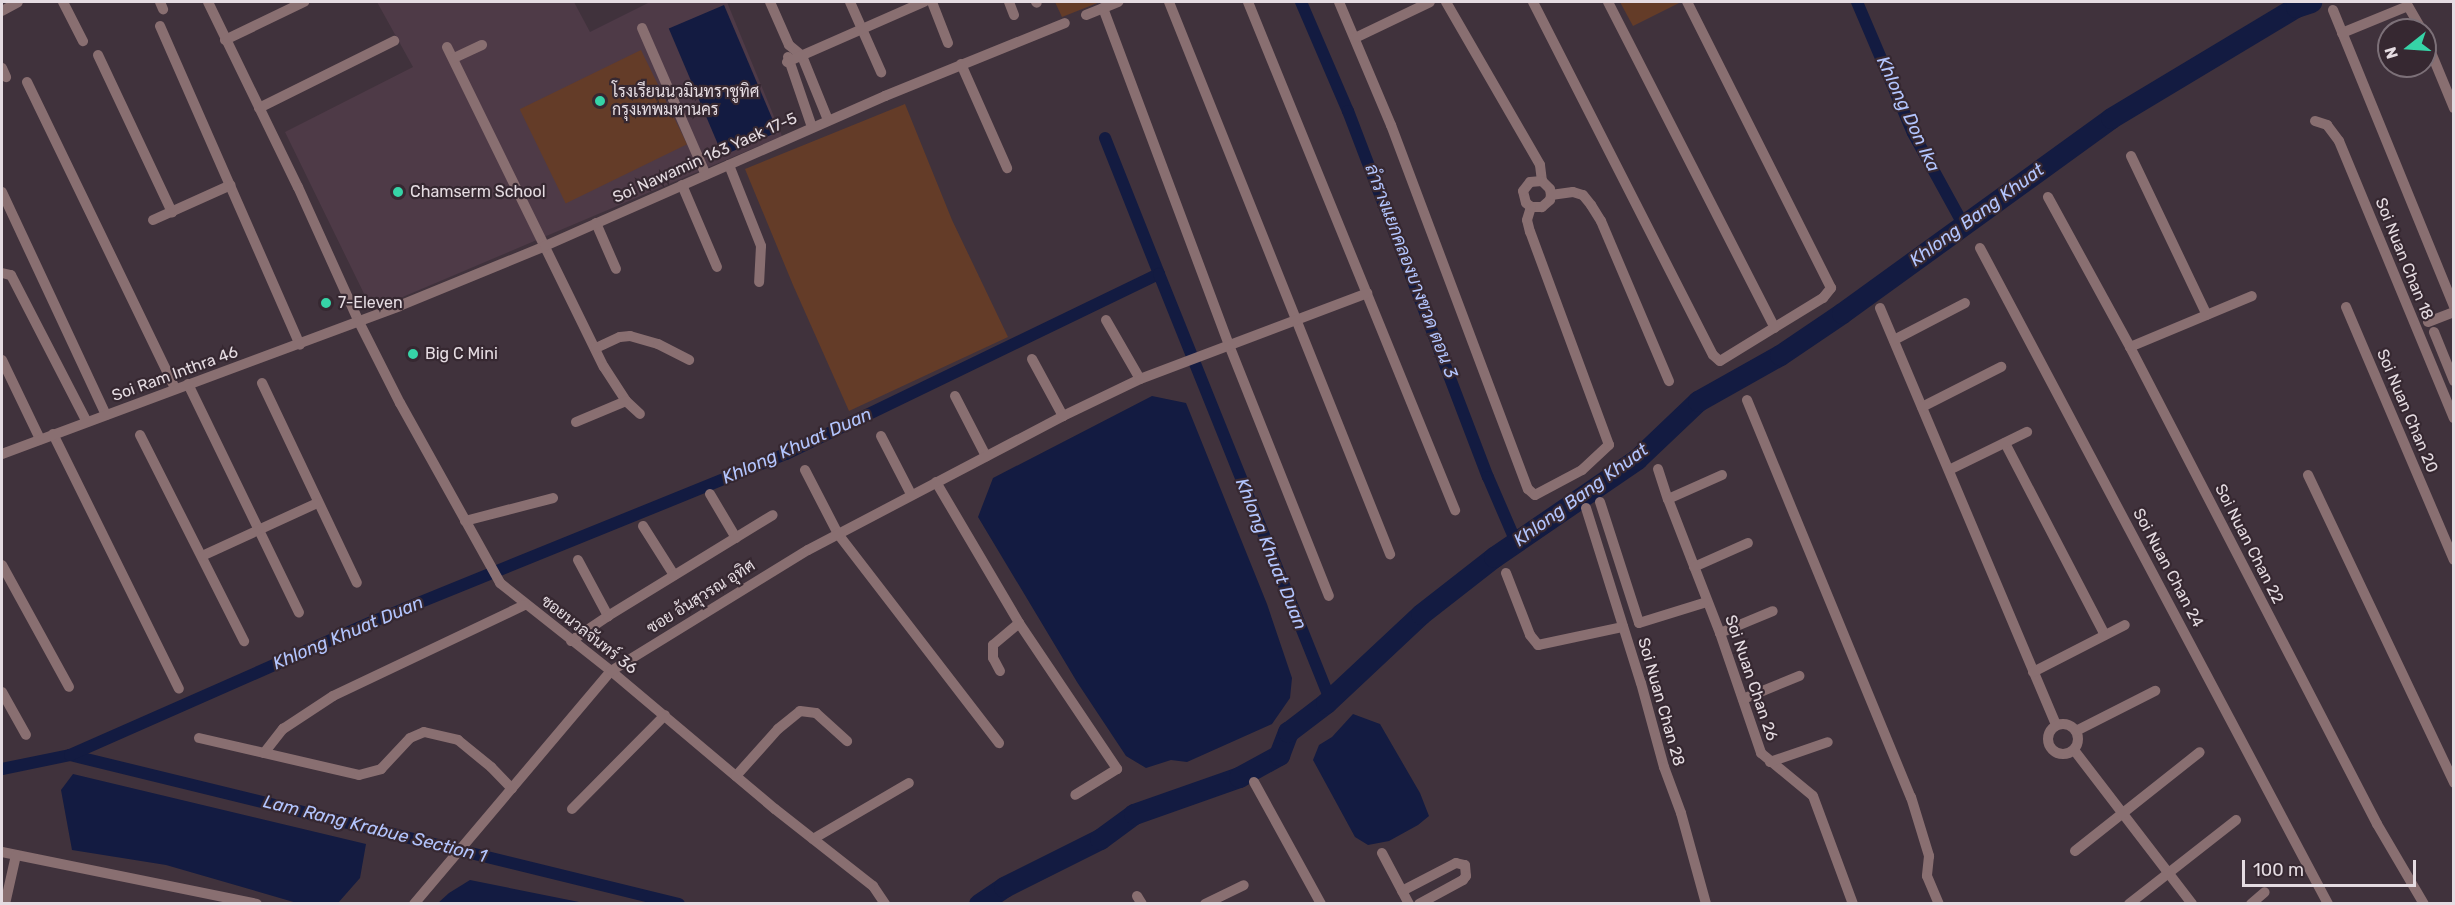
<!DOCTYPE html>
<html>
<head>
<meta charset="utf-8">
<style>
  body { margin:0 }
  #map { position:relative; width:2455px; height:905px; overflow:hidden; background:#40323c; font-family:Rubik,Sarabun,sans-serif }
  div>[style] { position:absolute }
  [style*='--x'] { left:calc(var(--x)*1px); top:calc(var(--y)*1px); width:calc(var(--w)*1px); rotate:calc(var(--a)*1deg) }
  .built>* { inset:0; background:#4e3a47 }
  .green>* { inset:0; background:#643c28; transform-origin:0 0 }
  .water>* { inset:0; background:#131b41; transform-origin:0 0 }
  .canal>* { height:12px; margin:-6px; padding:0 6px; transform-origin:6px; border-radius:6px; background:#131b41 }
  .river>* { height:21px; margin:-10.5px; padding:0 10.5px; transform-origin:10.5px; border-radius:10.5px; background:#131b41 }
  .street>* { height:10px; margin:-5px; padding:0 5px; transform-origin:5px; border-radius:5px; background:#896f71 }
  .street>.ring { margin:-5px; padding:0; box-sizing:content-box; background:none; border:10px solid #896f71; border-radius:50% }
  .dots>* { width:16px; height:16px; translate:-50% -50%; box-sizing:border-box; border:3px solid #362831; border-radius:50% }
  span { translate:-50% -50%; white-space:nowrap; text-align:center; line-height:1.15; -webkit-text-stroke:4.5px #362831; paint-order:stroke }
  .poi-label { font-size:16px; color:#e5dce2 }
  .left { translate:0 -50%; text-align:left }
  .street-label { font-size:16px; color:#e5dce2 }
  .water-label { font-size:18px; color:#b3c5fe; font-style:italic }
  .frame { position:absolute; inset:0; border:3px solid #e5dce2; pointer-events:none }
  .north { position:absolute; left:2377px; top:18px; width:60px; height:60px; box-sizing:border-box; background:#362831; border:2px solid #7c7078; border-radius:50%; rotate:253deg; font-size:16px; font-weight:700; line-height:24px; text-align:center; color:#e5dce2 }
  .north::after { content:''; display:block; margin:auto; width:21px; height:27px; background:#36d4a7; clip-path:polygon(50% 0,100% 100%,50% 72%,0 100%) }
  .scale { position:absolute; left:2242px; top:860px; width:174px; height:27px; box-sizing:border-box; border:3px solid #e5dce2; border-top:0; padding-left:8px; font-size:18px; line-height:21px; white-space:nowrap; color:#e5dce2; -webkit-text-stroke:4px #362831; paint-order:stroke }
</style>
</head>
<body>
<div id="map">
  <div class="built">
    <div style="clip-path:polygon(377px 2px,574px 2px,590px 32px,650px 2px,727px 2px,782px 136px,372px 310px,285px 132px,413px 67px)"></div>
  </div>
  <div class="green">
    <div style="clip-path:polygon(1055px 2px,1100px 2px,1062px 17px)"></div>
    <div style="clip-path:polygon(1620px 2px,1678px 2px,1679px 3px,1633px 26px)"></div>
    <div style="left:641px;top:50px;width:105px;height:135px;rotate:64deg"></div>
    <div style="clip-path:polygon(905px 104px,952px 220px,1008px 337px,849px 411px,793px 285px,745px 169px)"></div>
  </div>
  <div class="water">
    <div style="left:724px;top:5px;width:138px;height:60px;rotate:67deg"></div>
    <div style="clip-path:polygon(1152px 396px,1186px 403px,1267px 604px,1292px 678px,1290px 698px,1272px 724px,1187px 762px,1171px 760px,1146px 768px,1126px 756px,1077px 682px,978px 517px,993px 478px)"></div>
    <div style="clip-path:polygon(1353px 714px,1380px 724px,1420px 793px,1429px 816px,1418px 825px,1389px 841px,1368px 845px,1355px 837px,1313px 760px,1319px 745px,1332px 737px)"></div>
    <div style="clip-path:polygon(73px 774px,366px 844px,360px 878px,338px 903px,297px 903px,166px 865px,72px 850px,61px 790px)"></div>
    <div style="clip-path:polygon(470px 880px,584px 903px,438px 903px,449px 893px)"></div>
  </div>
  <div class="canal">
    <div style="--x:1301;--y:2;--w:119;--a:66.7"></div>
    <div style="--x:1348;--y:111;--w:392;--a:69.1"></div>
    <div style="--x:1488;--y:477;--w:71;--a:66.7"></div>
    <div style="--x:1857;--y:2;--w:142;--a:66.9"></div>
    <div style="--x:1913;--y:133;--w:104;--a:61.2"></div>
    <div style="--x:1105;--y:138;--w:146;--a:68.3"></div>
    <div style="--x:70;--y:755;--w:627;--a:13.75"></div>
    <div style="--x:2;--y:769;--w:69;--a:-11.6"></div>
    <div style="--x:70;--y:755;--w:332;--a:-23.8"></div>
    <div style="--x:374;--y:621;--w:445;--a:-22.1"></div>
    <div style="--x:786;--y:454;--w:414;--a:-25.8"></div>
    <div style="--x:1159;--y:274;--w:459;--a:68.1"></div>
  </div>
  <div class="river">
    <div style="--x:979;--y:904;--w:30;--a:-34"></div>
    <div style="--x:1004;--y:887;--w:107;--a:-26.6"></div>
    <div style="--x:1100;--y:839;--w:42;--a:-36.3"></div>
    <div style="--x:1134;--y:814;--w:111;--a:-19.4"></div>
    <div style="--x:1239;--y:777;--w:46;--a:-28.8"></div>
    <div style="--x:1279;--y:755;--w:25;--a:-69"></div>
    <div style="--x:1288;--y:732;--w:48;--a:-37.3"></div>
    <div style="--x:1326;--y:703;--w:130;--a:-43.1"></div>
    <div style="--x:1421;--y:614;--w:93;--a:-38"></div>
    <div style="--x:1494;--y:557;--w:173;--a:-34.4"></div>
    <div style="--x:1637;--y:459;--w:84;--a:-43.6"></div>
    <div style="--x:1698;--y:401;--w:94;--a:-29.3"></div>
    <div style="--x:1780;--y:355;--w:75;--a:-34.1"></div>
    <div style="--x:1842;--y:313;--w:332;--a:-35.9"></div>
    <div style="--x:2111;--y:118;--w:216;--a:-31"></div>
    <div style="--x:2296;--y:7;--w:16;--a:-18"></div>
  </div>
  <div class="street">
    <div style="--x:63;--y:2;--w:44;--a:62.9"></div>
    <div style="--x:160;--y:2;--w:8;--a:67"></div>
    <div style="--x:208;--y:2;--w:206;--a:64.1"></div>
    <div style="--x:298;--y:187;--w:148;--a:65.7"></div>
    <div style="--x:359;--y:322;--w:91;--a:63.2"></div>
    <div style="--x:400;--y:403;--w:206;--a:60.9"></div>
    <div style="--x:500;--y:583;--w:142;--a:38.4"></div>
    <div style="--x:611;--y:671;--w:214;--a:40.1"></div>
    <div style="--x:775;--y:809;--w:125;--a:38.2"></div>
    <div style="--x:873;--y:886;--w:22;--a:56"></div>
    <div style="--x:770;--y:2;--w:47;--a:66.2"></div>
    <div style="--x:789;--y:45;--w:17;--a:40"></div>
    <div style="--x:802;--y:56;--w:69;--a:67.9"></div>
    <div style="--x:850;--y:2;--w:77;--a:66.1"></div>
    <div style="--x:932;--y:2;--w:44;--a:68.7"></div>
    <div style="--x:1009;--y:2;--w:14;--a:69"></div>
    <div style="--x:1036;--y:2;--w:1;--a:45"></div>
    <div style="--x:1169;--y:2;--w:595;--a:68.18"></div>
    <div style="--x:1248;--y:2;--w:549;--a:67.83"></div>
    <div style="--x:1339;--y:2;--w:134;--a:67.1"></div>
    <div style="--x:1391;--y:125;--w:389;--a:69.4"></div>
    <div style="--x:1528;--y:489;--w:9;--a:41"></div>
    <div style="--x:1535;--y:495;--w:53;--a:-28"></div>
    <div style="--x:1582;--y:470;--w:37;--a:-43"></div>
    <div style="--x:1609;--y:445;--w:227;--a:-110.3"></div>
    <div style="--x:1530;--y:232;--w:12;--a:-104"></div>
    <div style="--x:1527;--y:220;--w:14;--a:-73"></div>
    <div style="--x:1446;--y:2;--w:188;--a:60"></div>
    <div style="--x:1540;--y:165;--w:16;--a:83"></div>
    <div style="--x:1542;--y:181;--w:11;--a:45"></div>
    <div style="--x:1550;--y:189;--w:6;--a:81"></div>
    <div style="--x:1551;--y:195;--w:5;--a:101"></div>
    <div style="--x:1550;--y:200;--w:11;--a:139"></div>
    <div style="--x:1542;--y:207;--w:11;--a:180"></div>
    <div style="--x:1531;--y:207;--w:6;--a:-141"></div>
    <div style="--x:1526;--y:203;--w:12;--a:-104"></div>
    <div style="--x:1523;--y:191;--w:11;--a:-52"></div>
    <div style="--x:1530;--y:182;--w:12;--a:-5"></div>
    <div style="--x:1533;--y:2;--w:396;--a:63"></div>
    <div style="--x:1713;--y:355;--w:9;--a:41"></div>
    <div style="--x:1720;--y:361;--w:121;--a:-31.5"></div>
    <div style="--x:1823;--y:298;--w:13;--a:-51"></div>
    <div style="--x:1831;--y:288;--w:320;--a:-116.7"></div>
    <div style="--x:1608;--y:2;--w:366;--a:62.9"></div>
    <div style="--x:1103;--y:8;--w:360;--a:69.5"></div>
    <div style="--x:1229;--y:345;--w:270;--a:68.3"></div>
    <div style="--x:2333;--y:10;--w:321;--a:67.8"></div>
    <div style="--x:2;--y:11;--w:18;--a:-29"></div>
    <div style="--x:1086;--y:15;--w:35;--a:-22"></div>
    <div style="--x:160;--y:26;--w:348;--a:66.3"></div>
    <div style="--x:642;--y:28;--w:160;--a:66.5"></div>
    <div style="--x:2342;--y:33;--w:71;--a:-22.2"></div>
    <div style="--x:2408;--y:6;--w:28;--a:60"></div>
    <div style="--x:1355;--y:38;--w:83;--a:-25.6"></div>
    <div style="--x:2425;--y:38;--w:76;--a:67.5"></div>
    <div style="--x:225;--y:40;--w:88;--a:-25.7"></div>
    <div style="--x:447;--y:47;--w:356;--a:63.9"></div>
    <div style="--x:604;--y:367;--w:40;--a:57.1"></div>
    <div style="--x:626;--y:401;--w:19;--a:43"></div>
    <div style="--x:98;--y:55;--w:174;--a:64.8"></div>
    <div style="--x:788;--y:57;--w:74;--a:71.1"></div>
    <div style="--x:454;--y:58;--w:31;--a:-25"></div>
    <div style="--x:787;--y:62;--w:150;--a:-23.7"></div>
    <div style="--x:961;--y:64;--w:114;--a:66.1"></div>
    <div style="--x:2;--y:68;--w:10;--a:66"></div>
    <div style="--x:27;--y:82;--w:340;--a:64.2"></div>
    <div style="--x:259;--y:108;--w:151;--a:-26.4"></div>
    <div style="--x:2315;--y:121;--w:13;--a:18"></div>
    <div style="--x:2327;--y:125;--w:20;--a:53"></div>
    <div style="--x:2339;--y:141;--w:300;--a:67.5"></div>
    <div style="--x:2131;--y:156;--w:176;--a:64.5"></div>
    <div style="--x:729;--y:165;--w:87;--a:68.4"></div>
    <div style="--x:761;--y:246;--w:36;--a:93"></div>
    <div style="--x:682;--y:185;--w:89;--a:66.9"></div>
    <div style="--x:2;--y:192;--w:246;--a:65"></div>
    <div style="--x:1551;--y:195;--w:22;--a:-8"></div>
    <div style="--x:1573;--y:192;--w:10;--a:17"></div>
    <div style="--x:1583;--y:195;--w:13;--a:51"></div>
    <div style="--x:1591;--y:205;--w:19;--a:58"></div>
    <div style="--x:1601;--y:221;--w:174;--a:67"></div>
    <div style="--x:2048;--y:197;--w:171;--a:61.3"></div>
    <div style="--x:2130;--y:347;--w:537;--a:62.62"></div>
    <div style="--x:2377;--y:824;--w:93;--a:59.6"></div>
    <div style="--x:153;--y:220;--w:85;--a:-24.2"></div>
    <div style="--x:596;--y:223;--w:50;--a:66.5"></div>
    <div style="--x:1980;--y:248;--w:743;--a:62.05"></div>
    <div style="--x:2;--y:273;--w:9;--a:13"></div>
    <div style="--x:11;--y:275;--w:165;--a:62.7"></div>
    <div style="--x:2346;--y:307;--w:275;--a:66.9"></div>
    <div style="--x:1880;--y:308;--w:453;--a:67.1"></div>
    <div style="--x:1106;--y:320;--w:68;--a:60"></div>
    <div style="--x:2428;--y:322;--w:28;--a:-21"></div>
    <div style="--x:2434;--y:332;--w:53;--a:67.8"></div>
    <div style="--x:1894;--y:340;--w:80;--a:-27.5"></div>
    <div style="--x:2130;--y:347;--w:132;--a:-22.7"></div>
    <div style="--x:596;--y:348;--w:26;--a:-25"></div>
    <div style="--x:620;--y:337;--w:10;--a:-6"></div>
    <div style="--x:630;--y:336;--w:29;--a:16"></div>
    <div style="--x:658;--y:344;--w:35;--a:27"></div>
    <div style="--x:1032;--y:359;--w:65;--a:61.5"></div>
    <div style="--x:2;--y:360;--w:88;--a:64.3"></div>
    <div style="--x:262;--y:383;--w:221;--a:64.6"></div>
    <div style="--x:188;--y:384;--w:254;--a:64.1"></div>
    <div style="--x:955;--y:396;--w:68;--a:62.7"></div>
    <div style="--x:1747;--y:400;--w:430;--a:67.6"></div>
    <div style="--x:1911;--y:797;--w:62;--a:73"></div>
    <div style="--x:1929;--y:856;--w:20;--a:96"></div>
    <div style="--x:1927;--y:876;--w:30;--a:67"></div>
    <div style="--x:1922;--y:407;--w:89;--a:-26.9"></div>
    <div style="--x:576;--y:422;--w:54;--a:-22.8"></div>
    <div style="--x:53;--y:434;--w:284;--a:63.7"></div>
    <div style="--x:140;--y:435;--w:231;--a:63.2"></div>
    <div style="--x:881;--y:436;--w:65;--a:62.7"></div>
    <div style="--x:2005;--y:443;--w:216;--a:62.5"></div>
    <div style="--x:2;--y:454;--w:424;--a:-20.4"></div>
    <div style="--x:399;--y:306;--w:158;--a:-22.3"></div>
    <div style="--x:545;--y:246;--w:372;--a:-23.8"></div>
    <div style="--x:885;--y:96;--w:194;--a:-22.1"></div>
    <div style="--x:1658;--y:469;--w:32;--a:72"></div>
    <div style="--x:805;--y:470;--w:72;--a:62.7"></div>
    <div style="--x:838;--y:534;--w:264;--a:52.4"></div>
    <div style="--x:1949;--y:470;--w:87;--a:-26"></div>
    <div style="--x:1722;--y:475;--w:59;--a:156"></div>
    <div style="--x:1668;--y:499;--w:144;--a:68.8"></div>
    <div style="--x:1720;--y:633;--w:127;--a:71.1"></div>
    <div style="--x:1761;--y:753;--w:67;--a:39.6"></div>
    <div style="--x:1813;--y:796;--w:115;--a:69.7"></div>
    <div style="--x:2308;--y:475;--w:341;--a:64.6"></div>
    <div style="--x:936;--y:482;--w:164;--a:59.5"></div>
    <div style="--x:1019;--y:623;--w:176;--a:56.1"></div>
    <div style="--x:1117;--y:769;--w:49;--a:148.2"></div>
    <div style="--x:710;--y:494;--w:51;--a:59.4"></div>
    <div style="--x:1600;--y:502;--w:127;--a:72.1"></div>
    <div style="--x:1639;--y:623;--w:71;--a:-17.2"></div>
    <div style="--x:1586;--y:508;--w:183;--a:72.6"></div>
    <div style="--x:1641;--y:683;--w:87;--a:74.7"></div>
    <div style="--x:1664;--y:767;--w:49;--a:69.7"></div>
    <div style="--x:1681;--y:813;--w:94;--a:74.6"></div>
    <div style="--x:465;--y:521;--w:91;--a:-14.6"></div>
    <div style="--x:643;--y:526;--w:58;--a:57.7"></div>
    <div style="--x:202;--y:556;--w:127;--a:-24.7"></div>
    <div style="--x:578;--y:560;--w:64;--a:61.8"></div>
    <div style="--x:2;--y:565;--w:139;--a:61.2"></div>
    <div style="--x:1694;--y:567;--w:59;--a:-24"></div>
    <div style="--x:1506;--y:573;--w:66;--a:68.8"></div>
    <div style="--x:1530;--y:635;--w:13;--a:51"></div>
    <div style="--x:1538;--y:645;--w:87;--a:-12"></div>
    <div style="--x:1720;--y:633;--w:57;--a:-22.5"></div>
    <div style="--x:571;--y:641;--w:45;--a:-34"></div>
    <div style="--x:608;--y:616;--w:193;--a:-31.5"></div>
    <div style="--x:1000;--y:671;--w:15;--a:-118"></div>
    <div style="--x:993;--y:658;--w:13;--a:-90"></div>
    <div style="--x:993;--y:645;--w:34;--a:-40"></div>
    <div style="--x:2033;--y:672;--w:103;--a:-27.1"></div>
    <div style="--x:2;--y:692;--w:49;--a:60.8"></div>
    <div style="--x:1743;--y:699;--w:61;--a:-22.3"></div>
    <div class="ring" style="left:2048px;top:724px;width:20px;height:20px"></div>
    <div style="--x:2076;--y:731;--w:89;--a:-26.9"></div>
    <div style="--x:199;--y:738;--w:164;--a:13"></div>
    <div style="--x:359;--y:775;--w:23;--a:-15"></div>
    <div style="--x:381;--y:769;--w:42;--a:-46.9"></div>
    <div style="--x:410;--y:738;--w:15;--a:-23"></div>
    <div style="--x:424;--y:732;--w:35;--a:13"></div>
    <div style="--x:458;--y:740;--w:43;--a:39.3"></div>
    <div style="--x:491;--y:767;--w:30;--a:46"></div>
    <div style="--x:2074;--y:750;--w:194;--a:52.5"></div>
    <div style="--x:264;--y:753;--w:31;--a:-52"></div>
    <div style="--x:283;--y:729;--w:60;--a:-33.4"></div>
    <div style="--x:333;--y:696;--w:212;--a:-25.4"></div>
    <div style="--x:1770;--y:762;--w:61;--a:-19"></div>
    <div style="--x:736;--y:776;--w:63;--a:-48.2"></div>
    <div style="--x:778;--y:729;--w:28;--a:-39"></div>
    <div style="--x:800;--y:711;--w:16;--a:7"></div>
    <div style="--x:816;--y:713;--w:42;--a:42.1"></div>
    <div style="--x:1254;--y:782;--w:139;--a:61.2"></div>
    <div style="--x:572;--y:809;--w:132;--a:-45.3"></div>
    <div style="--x:813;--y:839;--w:111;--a:-30.3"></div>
    <div style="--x:2075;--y:851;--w:159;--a:-38.4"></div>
    <div style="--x:2;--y:852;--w:260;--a:11.5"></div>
    <div style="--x:1382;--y:853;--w:58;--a:62.1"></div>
    <div style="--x:1402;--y:891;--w:61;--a:-27.4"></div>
    <div style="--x:1456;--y:863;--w:9;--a:13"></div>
    <div style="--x:1465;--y:865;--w:11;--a:85"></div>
    <div style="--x:1466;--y:876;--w:5;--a:127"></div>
    <div style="--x:1463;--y:880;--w:50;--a:151.4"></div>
    <div style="--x:1137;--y:896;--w:9;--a:58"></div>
    <div style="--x:5;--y:904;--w:50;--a:-77.3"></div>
    <div style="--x:414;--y:904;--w:305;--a:-49.8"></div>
    <div style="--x:611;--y:671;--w:231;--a:-31.6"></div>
    <div style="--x:808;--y:550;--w:288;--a:-27.7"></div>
    <div style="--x:1063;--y:416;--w:85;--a:-25.7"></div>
    <div style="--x:1140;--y:379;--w:243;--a:-20.7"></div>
    <div style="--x:1205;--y:904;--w:43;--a:-26"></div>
    <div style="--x:2129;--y:904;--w:136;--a:-38.1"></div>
    <div style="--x:2251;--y:904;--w:18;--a:-41"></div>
  </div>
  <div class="dots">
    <div style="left:600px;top:101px;background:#36d4a7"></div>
    <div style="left:398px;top:192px;background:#36d4a7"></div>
    <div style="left:326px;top:303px;background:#36d4a7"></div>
    <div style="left:413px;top:354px;background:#36d4a7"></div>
  </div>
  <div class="poi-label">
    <span class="left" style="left:612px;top:101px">โรงเรียนนวมินทราชูทิศ<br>กรุงเทพมหานคร</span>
    <span class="left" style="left:410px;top:192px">Chamserm School</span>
    <span class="left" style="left:338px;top:303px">7-Eleven</span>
    <span class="left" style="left:425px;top:354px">Big C Mini</span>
  </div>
  <div class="street-label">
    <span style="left:705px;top:158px;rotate:-24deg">Soi Nawamin 163 Yaek 17-5</span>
    <span style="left:2404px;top:259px;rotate:68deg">Soi Nuan Chan 18</span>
    <span style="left:175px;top:374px;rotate:-20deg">Soi Ram Inthra 46</span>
    <span style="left:2407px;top:411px;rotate:67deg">Soi Nuan Chan 20</span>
    <span style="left:2249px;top:544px;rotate:63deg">Soi Nuan Chan 22</span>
    <span style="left:2168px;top:568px;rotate:62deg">Soi Nuan Chan 24</span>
    <span style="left:701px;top:597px;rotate:-32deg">ซอย อ้นสุวรณ อุทิศ</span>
    <span style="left:589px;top:635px;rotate:38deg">ซอยนวลจันทร์ 36</span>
    <span style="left:1751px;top:678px;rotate:71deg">Soi Nuan Chan 26</span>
    <span style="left:1661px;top:702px;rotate:74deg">Soi Nuan Chan 28</span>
  </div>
  <div class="water-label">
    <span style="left:1908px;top:114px;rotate:65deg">Khlong Don Ika</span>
    <span style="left:1977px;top:215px;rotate:-36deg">Khlong Bang Khuat</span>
    <span style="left:1411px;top:271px;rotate:69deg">ลำรางแยกคลองบางขวด ตอน 3</span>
    <span style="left:797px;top:446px;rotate:-24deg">Khlong Khuat Duan</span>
    <span style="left:1581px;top:495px;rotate:-36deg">Khlong Bang Khuat</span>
    <span style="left:1271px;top:554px;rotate:68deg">Khlong Khuat Duan</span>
    <span style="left:348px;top:633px;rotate:-23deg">Khlong Khuat Duan</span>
    <span style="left:375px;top:829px;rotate:14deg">Lam Rang Krabue Section 1</span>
  </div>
  <div class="frame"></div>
  <div class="north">N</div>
  <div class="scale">100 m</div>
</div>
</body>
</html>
